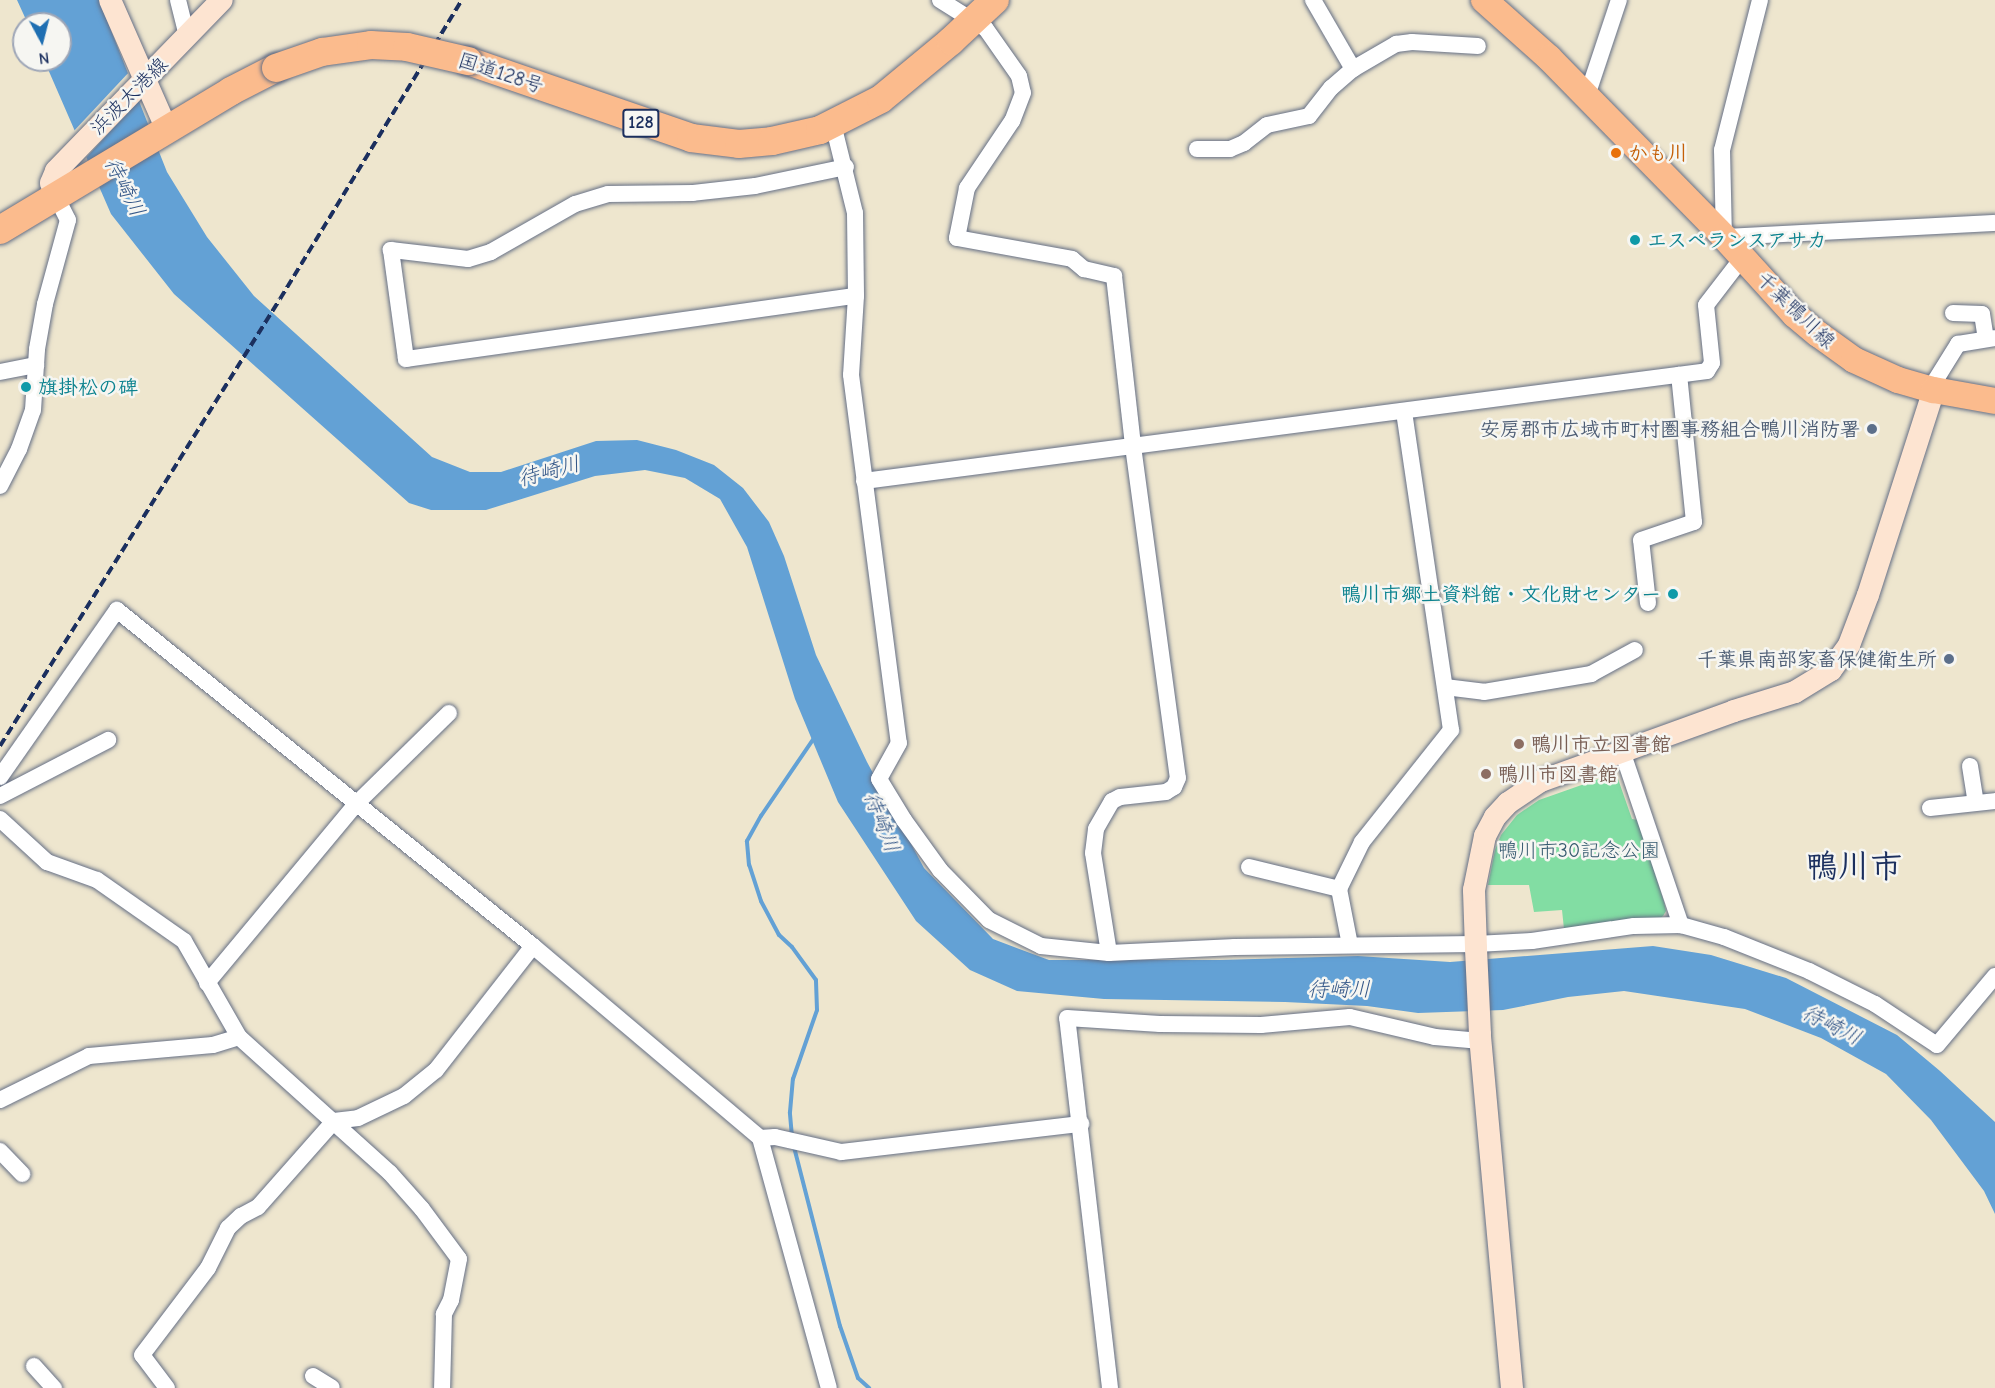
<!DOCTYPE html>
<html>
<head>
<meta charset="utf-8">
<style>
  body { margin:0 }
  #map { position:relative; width:1995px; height:1388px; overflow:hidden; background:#eee6ce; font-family:"Comic Neue","Klee One",sans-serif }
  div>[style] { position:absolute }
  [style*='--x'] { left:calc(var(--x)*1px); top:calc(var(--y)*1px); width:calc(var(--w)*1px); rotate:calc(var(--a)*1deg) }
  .green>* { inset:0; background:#82dda3 }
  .water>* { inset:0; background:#63a1d5 }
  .pier>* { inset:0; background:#eee6ce }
  .stream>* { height:4px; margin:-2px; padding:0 2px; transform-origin:2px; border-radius:2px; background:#63a1d5 }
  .roads { filter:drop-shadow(0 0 2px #656f85) drop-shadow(0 0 2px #656f85) }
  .street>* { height:16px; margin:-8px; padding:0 8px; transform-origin:8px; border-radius:8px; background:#fff }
  .secondary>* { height:22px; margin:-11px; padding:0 11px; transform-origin:11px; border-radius:11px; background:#fde4d1 }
  .primary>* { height:26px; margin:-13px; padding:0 13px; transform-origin:13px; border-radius:13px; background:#fbbb8d }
  .highway>* { height:28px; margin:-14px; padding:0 14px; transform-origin:14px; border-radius:14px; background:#fbbb8d }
  .rail>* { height:4px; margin-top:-2px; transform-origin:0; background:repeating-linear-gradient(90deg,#1b2f5e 0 9px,transparent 0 13.5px) }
  .bridges { filter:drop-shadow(0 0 2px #656f85) drop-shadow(0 0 2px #656f85) }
  .highway-bridge>* { height:28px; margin:-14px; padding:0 14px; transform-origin:14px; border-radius:14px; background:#fbbb8d }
  .dots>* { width:16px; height:16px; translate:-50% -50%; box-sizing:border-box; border:3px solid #f6f6f2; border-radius:50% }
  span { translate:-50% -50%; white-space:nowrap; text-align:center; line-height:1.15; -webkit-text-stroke:5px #f6f6f2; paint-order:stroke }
  .shield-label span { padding:2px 4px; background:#f6f6f2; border:2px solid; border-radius:4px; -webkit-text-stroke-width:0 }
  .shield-label { font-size:18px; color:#1b2f5e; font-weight:700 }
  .street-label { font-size:20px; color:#1b2f5e }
  .food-label { font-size:20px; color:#c56008; font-weight:700 }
  .left { translate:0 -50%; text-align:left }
  .culture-label { font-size:20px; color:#0d838f; font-weight:700 }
  .right { translate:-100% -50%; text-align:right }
  .service-label { font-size:20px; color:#4e5e75; font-weight:700 }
  .education-label { font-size:20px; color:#785e54; font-weight:700 }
  .park-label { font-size:20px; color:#355a6f }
  .water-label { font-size:21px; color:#345788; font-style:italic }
  .town-label { font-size:32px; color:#1b2f5e; font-weight:700 }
  .north { position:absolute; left:12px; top:12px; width:60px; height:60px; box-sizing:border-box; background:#f6f6f2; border:2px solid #9ea6b7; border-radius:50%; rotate:173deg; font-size:16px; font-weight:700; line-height:24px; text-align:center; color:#1b2f5e }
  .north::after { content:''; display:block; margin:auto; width:21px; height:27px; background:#1f6fb2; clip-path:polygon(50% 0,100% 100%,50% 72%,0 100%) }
</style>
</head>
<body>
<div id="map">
  <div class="green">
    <div style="clip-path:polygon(1610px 775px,1617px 776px,1632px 819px,1638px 820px,1664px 902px,1666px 911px,1663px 916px,1659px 919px,1564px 929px,1562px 910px,1534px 912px,1529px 885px,1488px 885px,1495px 850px,1501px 835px,1517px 815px,1539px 800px)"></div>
  </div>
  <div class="water">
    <div style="clip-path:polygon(17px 0,99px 0,167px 172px,207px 237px,254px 296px,432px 457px,470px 472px,501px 472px,596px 441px,637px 440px,676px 450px,714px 465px,743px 488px,769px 522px,784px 556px,816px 655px,867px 762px,924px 868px,993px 939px,1049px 960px,1220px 960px,1358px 956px,1450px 962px,1653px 946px,1711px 955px,1786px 978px,1897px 1035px,1940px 1071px,1995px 1122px,1995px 1214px,1984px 1191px,1931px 1120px,1886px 1074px,1821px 1038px,1745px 1009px,1624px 991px,1568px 997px,1503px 1010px,1418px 1013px,1367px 1006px,1285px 1002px,1104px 999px,1017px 991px,970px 970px,916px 921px,838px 802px,795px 699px,747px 547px,720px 499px,685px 478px,645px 470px,595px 476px,486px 510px,431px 510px,409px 503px,174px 294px,111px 214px,44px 60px,60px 60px,60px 24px,28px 24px)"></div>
  </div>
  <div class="pier">
    <div style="clip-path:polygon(131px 70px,142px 97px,84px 160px,72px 133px)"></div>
  </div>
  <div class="stream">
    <div style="--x:792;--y:1137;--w:25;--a:-95"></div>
    <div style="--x:790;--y:1112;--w:33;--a:-85"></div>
    <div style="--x:793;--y:1079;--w:73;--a:-70.8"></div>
    <div style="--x:817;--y:1010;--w:30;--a:-92"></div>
    <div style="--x:816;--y:980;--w:41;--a:-126"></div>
    <div style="--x:792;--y:947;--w:18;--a:-137"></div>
    <div style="--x:779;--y:935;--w:38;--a:-118"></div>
    <div style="--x:761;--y:901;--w:38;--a:-108"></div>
    <div style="--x:749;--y:865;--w:24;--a:-95"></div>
    <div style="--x:747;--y:841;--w:29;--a:-61"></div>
    <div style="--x:761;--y:816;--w:94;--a:-55.8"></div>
    <div style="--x:794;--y:1147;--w:185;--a:75.6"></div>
    <div style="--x:840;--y:1326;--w:55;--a:70.9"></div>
    <div style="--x:858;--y:1378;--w:15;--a:42"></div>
  </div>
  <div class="roads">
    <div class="street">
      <div style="--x:178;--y:0;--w:37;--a:76"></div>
      <div style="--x:940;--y:0;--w:54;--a:32.2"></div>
      <div style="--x:986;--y:29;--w:57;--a:54.9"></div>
      <div style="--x:1019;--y:76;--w:17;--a:77"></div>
      <div style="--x:1023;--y:93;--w:30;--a:111"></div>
      <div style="--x:1012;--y:121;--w:81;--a:123.9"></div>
      <div style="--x:967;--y:188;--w:51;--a:101.3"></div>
      <div style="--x:957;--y:238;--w:117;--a:10.3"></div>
      <div style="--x:1072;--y:259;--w:16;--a:40"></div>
      <div style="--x:1084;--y:269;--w:31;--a:13"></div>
      <div style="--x:1114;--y:276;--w:171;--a:83.6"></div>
      <div style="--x:1133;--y:446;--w:335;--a:82.3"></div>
      <div style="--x:1178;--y:778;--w:10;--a:114"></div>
      <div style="--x:1174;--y:787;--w:9;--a:148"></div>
      <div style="--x:1166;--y:792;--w:46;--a:173.8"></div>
      <div style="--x:1120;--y:797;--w:9;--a:153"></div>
      <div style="--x:1112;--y:801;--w:32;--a:120"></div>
      <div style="--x:1096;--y:829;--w:24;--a:97"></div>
      <div style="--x:1093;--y:853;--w:101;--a:80.9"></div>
      <div style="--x:1313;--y:0;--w:80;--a:59.9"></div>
      <div style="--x:1760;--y:0;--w:155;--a:104.2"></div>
      <div style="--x:1722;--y:150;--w:87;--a:88.7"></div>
      <div style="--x:1724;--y:237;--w:271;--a:-3"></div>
      <div style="--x:1587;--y:96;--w:101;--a:-71.6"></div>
      <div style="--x:833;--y:124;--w:92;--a:76.1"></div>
      <div style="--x:855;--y:213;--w:83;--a:89.3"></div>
      <div style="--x:856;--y:296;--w:79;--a:93.6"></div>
      <div style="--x:851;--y:375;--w:371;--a:82.6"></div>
      <div style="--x:899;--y:743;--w:41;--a:119.1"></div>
      <div style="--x:879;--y:779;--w:48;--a:58.6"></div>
      <div style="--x:904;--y:820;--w:62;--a:54.2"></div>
      <div style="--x:940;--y:870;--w:70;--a:45.6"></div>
      <div style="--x:989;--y:920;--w:58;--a:26.6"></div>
      <div style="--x:1041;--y:946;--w:68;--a:5.9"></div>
      <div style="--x:1109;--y:953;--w:126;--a:-2.7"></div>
      <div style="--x:1235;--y:947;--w:241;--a:-0.7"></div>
      <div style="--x:1476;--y:944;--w:56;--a:-3.1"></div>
      <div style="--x:1532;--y:941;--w:103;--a:-8.4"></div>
      <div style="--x:1634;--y:926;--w:47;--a:-1.2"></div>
      <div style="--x:1681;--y:925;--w:45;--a:15.6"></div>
      <div style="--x:1724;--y:937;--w:92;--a:21.8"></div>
      <div style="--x:1809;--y:971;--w:74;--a:26.6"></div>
      <div style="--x:1875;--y:1004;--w:74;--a:33.5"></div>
      <div style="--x:1937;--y:1045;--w:90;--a:-50"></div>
      <div style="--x:1197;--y:149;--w:33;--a:0"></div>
      <div style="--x:1230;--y:149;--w:15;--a:-23"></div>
      <div style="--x:1244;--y:143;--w:29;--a:-38"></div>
      <div style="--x:1267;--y:125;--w:43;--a:-12.1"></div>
      <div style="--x:1309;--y:116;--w:36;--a:-52"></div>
      <div style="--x:1331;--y:88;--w:29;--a:-41"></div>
      <div style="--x:1353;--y:69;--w:50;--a:-30.2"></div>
      <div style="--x:1396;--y:44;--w:16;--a:-7"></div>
      <div style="--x:1412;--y:42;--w:66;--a:3.5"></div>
      <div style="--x:846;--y:167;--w:93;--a:168.2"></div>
      <div style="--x:755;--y:186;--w:62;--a:173.6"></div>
      <div style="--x:693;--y:193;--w:85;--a:179.3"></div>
      <div style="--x:608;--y:194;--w:34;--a:163"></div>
      <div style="--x:575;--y:204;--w:97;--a:150.3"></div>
      <div style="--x:491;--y:252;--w:24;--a:163"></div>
      <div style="--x:468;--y:259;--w:78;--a:-173.3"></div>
      <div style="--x:391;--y:250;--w:110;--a:82.2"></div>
      <div style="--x:406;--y:359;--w:454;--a:-8"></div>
      <div style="--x:1953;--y:313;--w:29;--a:2"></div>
      <div style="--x:1982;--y:314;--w:25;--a:81"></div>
      <div style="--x:0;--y:372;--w:37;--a:-11"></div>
      <div style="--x:1934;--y:390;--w:9;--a:-84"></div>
      <div style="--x:1935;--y:381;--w:44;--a:-58.1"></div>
      <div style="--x:1958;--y:344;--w:37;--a:-9"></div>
      <div style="--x:864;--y:481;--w:850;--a:-7.43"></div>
      <div style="--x:1707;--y:371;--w:9;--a:-58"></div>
      <div style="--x:1712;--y:363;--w:58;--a:-95.9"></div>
      <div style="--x:1706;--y:305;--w:61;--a:-52.4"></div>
      <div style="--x:0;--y:486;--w:42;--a:-62.8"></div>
      <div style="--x:19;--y:449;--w:41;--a:-70.3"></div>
      <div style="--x:33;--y:410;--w:61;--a:-86.2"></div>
      <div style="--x:37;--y:349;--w:46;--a:-79.9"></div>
      <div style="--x:45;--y:304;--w:87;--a:-74.7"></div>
      <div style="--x:68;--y:220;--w:25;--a:-117"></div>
      <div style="--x:1648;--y:603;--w:63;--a:-96.3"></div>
      <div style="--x:1641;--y:540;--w:56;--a:-18.8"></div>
      <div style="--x:1694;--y:522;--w:148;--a:-95.8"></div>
      <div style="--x:1445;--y:687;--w:39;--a:7"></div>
      <div style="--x:1484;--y:692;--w:109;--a:-9.5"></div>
      <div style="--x:1591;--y:674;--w:50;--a:-28.6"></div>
      <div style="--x:1622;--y:751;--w:184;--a:71.3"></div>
      <div style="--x:1970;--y:766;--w:36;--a:81"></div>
      <div style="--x:0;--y:777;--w:204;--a:-55"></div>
      <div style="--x:117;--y:610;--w:535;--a:38.93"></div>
      <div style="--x:533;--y:946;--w:297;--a:40.2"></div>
      <div style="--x:760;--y:1138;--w:259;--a:74.6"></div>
      <div style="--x:0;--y:796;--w:122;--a:-27.4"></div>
      <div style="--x:1930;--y:808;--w:65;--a:-6.1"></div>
      <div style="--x:0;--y:819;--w:64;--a:42.5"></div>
      <div style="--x:47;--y:862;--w:53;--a:19.8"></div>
      <div style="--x:97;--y:880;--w:106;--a:35"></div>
      <div style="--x:184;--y:941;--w:111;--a:60.2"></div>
      <div style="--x:239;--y:1037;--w:203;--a:42"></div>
      <div style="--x:390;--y:1173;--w:48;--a:48.4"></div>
      <div style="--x:422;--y:1209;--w:62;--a:53.5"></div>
      <div style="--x:459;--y:1259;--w:42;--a:101"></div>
      <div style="--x:451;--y:1300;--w:16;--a:117"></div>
      <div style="--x:444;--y:1314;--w:74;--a:91.5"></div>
      <div style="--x:1249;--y:867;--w:93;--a:13.7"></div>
      <div style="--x:1350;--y:945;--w:57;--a:-101.1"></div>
      <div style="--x:1339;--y:889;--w:52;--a:-63.9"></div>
      <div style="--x:1362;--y:842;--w:143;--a:-51.5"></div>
      <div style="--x:1451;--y:730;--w:322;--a:-98.4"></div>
      <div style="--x:207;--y:983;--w:233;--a:-50.2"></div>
      <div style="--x:356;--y:804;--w:130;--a:-44.4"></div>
      <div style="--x:0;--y:1100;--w:99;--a:-26.3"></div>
      <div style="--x:89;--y:1056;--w:124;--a:-5.1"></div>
      <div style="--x:213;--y:1045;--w:27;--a:-17"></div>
      <div style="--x:760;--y:1138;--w:15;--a:-4"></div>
      <div style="--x:775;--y:1137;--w:68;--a:12.8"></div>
      <div style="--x:841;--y:1152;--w:242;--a:-6.7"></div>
      <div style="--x:0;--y:1151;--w:32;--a:46"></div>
      <div style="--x:34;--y:1366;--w:30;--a:48"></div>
      <div style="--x:313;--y:1376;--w:22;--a:32"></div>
      <div style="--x:167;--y:1388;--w:41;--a:-127.1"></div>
      <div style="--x:142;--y:1355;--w:109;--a:-52.8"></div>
      <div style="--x:208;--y:1268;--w:45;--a:-63.4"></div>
      <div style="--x:228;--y:1228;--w:18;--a:-43"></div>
      <div style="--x:241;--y:1216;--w:19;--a:-28"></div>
      <div style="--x:258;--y:1207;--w:115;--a:-48.5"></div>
      <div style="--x:334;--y:1121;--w:24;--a:-7"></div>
      <div style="--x:358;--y:1118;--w:51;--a:-25.6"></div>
      <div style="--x:404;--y:1096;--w:41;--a:-39.1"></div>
      <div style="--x:436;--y:1070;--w:157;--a:-52"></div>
      <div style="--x:1110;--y:1388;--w:372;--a:-96.6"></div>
      <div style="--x:1067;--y:1018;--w:93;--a:3.7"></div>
      <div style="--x:1160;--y:1024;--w:101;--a:0.6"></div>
      <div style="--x:1261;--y:1025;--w:89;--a:-5.1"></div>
      <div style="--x:1350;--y:1017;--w:87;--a:13.2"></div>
      <div style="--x:1435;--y:1037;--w:46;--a:5"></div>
    </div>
    <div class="secondary">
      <div style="--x:110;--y:0;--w:142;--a:66.3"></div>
      <div style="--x:57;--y:198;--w:16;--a:-112"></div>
      <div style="--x:51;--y:183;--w:13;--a:-67"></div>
      <div style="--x:56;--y:171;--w:238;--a:-45.9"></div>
      <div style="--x:1512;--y:1388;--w:355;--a:-95.2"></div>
      <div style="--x:1480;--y:1034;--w:86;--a:-92.7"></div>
      <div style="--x:1476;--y:948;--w:58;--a:-92"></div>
      <div style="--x:1474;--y:890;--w:55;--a:-78.5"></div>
      <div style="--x:1485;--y:836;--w:21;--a:-62"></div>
      <div style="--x:1495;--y:817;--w:19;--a:-47"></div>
      <div style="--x:1508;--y:803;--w:40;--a:-34"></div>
      <div style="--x:1541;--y:781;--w:205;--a:-19.9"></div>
      <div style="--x:1734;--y:711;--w:64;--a:-17.3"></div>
      <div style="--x:1795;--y:692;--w:42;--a:-31.4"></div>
      <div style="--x:1831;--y:670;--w:31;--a:-54"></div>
      <div style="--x:1849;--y:645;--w:53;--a:-69.2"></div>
      <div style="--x:1868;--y:595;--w:215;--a:-72.2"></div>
    </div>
    <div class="primary">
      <div style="--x:1484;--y:0;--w:87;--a:41.7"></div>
      <div style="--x:1549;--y:58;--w:250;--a:45.6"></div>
      <div style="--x:1724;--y:237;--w:105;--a:47.7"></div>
      <div style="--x:1795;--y:315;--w:30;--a:40"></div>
      <div style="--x:1818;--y:334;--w:44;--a:35.8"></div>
      <div style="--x:1854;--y:360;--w:48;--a:24.4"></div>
      <div style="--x:1898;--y:380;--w:37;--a:16"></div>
      <div style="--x:1934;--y:390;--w:62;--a:10.2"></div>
    </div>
    <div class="highway">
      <div style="--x:468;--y:61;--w:236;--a:19"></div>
      <div style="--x:691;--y:138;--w:48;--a:7.1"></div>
      <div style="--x:739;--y:144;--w:33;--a:-5"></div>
      <div style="--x:772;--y:141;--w:49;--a:-12.9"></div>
      <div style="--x:820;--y:130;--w:68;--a:-26.9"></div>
      <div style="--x:881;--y:99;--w:91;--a:-39.6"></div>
      <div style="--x:951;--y:41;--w:60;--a:-43"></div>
      <div style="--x:0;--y:230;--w:270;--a:-31"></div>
      <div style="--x:231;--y:91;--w:51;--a:-27.1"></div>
    </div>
  </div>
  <div class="rail">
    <div style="--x:0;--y:746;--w:527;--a:-57.94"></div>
    <div style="--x:280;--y:299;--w:350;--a:-58.7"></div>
  </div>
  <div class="bridges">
    <div class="highway-bridge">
      <div style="--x:276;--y:68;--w:49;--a:-19.2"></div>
      <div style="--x:322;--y:52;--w:49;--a:-8.1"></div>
      <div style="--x:371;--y:45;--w:36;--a:3"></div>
      <div style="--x:407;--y:47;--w:63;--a:12.9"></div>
    </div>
  </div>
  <div class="dots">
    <div style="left:1616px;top:153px;background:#e8710a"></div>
    <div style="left:1635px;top:240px;background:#0f9aa8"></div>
    <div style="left:26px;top:387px;background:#0f9aa8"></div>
    <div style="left:1872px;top:429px;background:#5c6f8a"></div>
    <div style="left:1673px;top:594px;background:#0f9aa8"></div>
    <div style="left:1949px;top:659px;background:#5c6f8a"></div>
    <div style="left:1519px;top:744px;background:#8d6e63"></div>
    <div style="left:1486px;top:774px;background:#8d6e63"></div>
  </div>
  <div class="shield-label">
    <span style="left:641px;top:123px">128</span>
  </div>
  <div class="street-label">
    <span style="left:501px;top:73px;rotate:18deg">国道128号</span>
    <span style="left:129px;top:96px;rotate:-45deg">浜波太港線</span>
    <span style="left:1796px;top:310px;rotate:44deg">千葉鴨川線</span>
  </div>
  <div class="food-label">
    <span class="left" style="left:1628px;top:153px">かも川</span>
  </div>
  <div class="culture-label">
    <span class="left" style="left:1647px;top:240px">エスペランスアサカ</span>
    <span class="left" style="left:38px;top:387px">旗掛松の碑</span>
    <span class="right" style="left:1661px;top:594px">鴨川市郷土資料館・文化財センター</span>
  </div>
  <div class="service-label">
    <span class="right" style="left:1860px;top:429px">安房郡市広域市町村圏事務組合鴨川消防署</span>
    <span class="right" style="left:1937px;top:659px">千葉県南部家畜保健衛生所</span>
  </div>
  <div class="education-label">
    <span class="left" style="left:1531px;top:744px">鴨川市立図書館</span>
    <span class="left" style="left:1498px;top:774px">鴨川市図書館</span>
  </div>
  <div class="park-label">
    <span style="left:1579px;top:850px">鴨川市30記念公園</span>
  </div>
  <div class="water-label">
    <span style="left:125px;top:187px;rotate:63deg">待崎川</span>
    <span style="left:549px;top:471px;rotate:-15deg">待崎川</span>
    <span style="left:882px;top:822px;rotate:69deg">待崎川</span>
    <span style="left:1339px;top:989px">待崎川</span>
    <span style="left:1832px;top:1025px;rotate:27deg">待崎川</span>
  </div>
  <div class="town-label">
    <span style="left:1854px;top:867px">鴨川市</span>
  </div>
  <div class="north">N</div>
</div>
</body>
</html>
